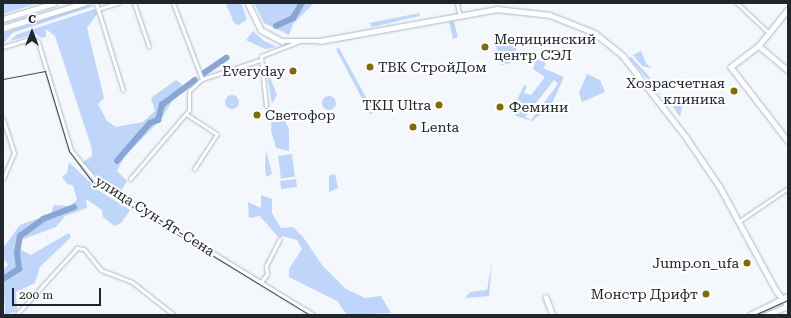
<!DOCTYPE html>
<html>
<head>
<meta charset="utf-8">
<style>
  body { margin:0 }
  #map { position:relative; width:791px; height:318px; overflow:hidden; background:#f4f7fb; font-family:"Roboto Serif",serif }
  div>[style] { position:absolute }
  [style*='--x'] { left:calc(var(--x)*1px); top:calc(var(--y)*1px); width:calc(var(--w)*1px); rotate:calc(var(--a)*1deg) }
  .green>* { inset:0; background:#bfd5f9; transform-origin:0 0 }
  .round { border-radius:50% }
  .river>* { height:5.5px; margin:-2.75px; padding:0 2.75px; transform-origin:2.75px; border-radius:2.75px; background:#89a5d4 }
  .roads { filter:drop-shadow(0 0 1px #acb8cb) drop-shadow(0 0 1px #acb8cb) }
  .street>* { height:3px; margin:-1.5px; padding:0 1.5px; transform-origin:1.5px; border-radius:1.5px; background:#fff }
  .secondary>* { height:4.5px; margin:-2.25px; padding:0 2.25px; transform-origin:2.25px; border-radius:2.25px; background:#fff }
  .primary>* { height:5px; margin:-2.5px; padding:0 2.5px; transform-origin:2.5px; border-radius:2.5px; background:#fff }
  .tram>* { height:1px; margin:-0.5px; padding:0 0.5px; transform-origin:0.5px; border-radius:0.5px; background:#474c52 }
  .dots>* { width:11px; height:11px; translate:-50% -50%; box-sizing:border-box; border:2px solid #fff; border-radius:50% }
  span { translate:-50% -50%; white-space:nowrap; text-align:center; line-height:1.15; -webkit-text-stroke:4px #fff; paint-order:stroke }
  .poi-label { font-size:14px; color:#21262d }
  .left { translate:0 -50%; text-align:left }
  .right { translate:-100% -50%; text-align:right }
  .street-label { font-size:14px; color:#21262d }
  .frame { position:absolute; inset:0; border:4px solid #21262d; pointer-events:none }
  .north { position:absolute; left:12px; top:12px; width:40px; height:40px; -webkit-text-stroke:3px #fff; paint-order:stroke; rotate:0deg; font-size:11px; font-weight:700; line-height:16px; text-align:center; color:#21262d }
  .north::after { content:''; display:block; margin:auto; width:14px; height:18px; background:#21262d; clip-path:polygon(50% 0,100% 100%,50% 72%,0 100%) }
  .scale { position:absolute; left:12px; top:288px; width:89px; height:18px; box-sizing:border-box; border:2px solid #21262d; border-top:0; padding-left:5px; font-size:12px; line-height:14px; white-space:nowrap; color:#21262d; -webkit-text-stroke:3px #fff; paint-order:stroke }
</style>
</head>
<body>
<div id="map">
  <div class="green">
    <div style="clip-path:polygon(3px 3px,38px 3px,3px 14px)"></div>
    <div style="clip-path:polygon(241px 3px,247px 19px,239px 25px,234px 23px,226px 4px)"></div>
    <div style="clip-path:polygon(254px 3px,314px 3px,293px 24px,289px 35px,264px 23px)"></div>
    <div style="clip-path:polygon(91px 4px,94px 6px,12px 33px,3px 44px,3px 33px)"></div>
    <div style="clip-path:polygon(95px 9px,97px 14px,87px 28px,104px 98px,98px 104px,107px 121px,116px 127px,143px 122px,155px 111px,151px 98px,176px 80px,182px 84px,162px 118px,124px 157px,117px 171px,127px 181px,121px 191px,97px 177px,80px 160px,83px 162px,92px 156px,92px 149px,55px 36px,46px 29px,46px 37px,41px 38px,36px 34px,9px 41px,18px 34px)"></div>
    <div style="clip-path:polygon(420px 13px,419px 16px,372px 27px,369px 23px)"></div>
    <div style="left:454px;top:21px;width:17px;height:5px;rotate:77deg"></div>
    <div style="clip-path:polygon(253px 31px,264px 41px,277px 47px,265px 49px,246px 40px)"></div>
    <div style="clip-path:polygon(510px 36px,520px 40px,511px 63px,501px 65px,494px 39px)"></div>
    <div style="clip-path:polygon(339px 48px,374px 112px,370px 114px,336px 49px)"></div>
    <div style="clip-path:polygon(641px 51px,646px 63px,651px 68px,642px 66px,633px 55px)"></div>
    <div style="clip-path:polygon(631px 57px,647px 74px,662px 95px,629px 58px)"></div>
    <div style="clip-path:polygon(evenodd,536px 59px,546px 63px,544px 68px,538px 66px,564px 77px,551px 106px,532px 121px,516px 116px,513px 108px,515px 105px,523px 108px,524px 104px,517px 100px,524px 85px,527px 86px,524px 93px,531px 95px,545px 77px,533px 69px,536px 59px,554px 80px,558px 84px,531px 120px,525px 117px,554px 80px)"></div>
    <div style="clip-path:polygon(266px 68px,277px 95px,272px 104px)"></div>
    <div style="clip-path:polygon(587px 74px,600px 80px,605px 92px,582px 102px,579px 93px)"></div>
    <div class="round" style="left:225px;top:95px;width:14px;height:14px"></div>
    <div style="clip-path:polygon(665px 95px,682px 107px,680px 117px)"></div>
    <div class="round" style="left:322px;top:96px;width:14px;height:14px"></div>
    <div style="clip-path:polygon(282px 112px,289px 130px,289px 151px,276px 148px,271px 130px,272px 113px)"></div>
    <div style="clip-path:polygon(266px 150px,272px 174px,266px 177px,265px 167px)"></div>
    <div style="left:292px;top:154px;width:23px;height:14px;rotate:83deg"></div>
    <div style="clip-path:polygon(69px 162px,98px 190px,130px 210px,122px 222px,115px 226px,103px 217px,102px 210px,86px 199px,87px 208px,65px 216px,56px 227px,18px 241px,19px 249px,31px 255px,65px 235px,69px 233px,71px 237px,40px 267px,35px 283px,16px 292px,17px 311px,5px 315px,3px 270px,8px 265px,3px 258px,3px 248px,20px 225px,51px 214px,54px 205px,70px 206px,77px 200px,73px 185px,67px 184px,62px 177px,67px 173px)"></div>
    <div style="clip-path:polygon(335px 174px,338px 188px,329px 192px,329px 176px)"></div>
    <div style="left:296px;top:179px;width:8px;height:16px;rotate:83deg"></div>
    <div style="clip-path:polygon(261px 195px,272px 199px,272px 213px,281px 228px,293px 227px,303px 237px,322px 265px,346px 289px,365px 298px,381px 296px,391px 313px,347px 315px,337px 301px,289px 277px,289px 269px,302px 249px,297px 240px,283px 236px,279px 238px,260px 216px,249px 218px,248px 202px,261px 208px)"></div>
    <div style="clip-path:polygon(492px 262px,489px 296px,465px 298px,470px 292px,487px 290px)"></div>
  </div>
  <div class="river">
    <div style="--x:276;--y:26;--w:19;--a:-25"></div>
    <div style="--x:293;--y:18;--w:17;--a:-59"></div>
    <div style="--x:204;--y:73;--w:27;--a:-34"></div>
    <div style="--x:117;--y:161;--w:50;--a:-49"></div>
    <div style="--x:150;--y:123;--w:9;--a:-21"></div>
    <div style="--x:158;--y:120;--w:16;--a:-75"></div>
    <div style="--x:162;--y:105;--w:41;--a:-37.1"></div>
    <div style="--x:3;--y:279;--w:19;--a:-32"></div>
    <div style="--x:19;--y:269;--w:16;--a:-97"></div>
    <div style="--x:17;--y:253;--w:17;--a:-80"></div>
    <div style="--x:20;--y:236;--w:29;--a:-36"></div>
    <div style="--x:43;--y:219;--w:33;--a:-21"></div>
  </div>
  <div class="roads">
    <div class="street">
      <div style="--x:96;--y:3;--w:91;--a:72.8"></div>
      <div style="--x:134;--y:3;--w:46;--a:71.2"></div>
      <div style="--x:457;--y:3;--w:10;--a:79"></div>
      <div style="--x:737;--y:3;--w:44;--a:43.2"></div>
      <div style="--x:98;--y:9;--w:21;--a:-17"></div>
      <div style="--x:3;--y:47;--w:30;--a:-17"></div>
      <div style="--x:32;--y:38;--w:7;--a:34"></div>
      <div style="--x:38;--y:42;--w:113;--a:73"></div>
      <div style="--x:71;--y:150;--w:40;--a:51"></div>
      <div style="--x:96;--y:181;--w:256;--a:31.6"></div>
      <div style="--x:202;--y:79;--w:61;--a:-18.1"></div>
      <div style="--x:266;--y:106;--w:50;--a:-95.7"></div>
      <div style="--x:261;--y:56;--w:40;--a:-21"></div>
      <div style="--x:186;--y:114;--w:37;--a:33"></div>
      <div style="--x:217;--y:134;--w:42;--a:123.3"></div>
      <div style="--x:3;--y:119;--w:36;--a:72"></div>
      <div style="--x:14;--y:153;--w:28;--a:113"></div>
      <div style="--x:130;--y:179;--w:91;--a:-49.5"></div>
      <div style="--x:189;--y:110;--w:19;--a:-90"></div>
      <div style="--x:189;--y:91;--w:18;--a:-43"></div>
      <div style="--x:202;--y:79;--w:81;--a:-110.9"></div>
      <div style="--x:738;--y:222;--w:60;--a:-34.2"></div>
      <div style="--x:261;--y:282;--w:10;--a:-53"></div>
      <div style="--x:267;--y:274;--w:8;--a:-97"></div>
      <div style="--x:266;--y:266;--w:30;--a:-63"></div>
      <div style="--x:16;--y:315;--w:91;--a:-47.7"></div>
      <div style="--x:77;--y:248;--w:7;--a:8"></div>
      <div style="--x:84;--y:249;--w:27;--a:51"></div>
      <div style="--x:101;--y:270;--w:33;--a:21"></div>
      <div style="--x:132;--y:282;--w:53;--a:38.2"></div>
    </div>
    <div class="secondary">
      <div style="--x:248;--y:3;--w:30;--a:64"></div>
      <div style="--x:261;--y:30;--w:24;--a:28"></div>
      <div style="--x:282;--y:41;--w:38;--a:0"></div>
      <div style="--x:320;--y:41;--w:180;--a:-10.2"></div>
      <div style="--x:497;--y:9;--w:53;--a:6.5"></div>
      <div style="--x:550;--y:15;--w:48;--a:21.8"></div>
      <div style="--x:595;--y:33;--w:36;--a:39"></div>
      <div style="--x:623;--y:56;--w:103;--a:52.1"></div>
      <div style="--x:686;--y:137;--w:60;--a:55.8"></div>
      <div style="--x:720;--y:187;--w:117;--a:61.5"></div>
      <div style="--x:776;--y:290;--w:20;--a:53"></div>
      <div style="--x:788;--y:10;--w:46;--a:128.9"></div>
      <div style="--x:759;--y:46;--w:35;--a:143"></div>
      <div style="--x:731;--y:67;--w:93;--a:52.4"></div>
      <div style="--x:759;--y:46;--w:38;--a:40"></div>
      <div style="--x:546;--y:297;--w:19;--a:69"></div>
      <div style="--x:750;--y:315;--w:42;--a:-26.6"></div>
      <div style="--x:766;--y:315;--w:24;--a:-22"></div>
    </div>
    <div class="primary">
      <div style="--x:3;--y:19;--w:53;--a:-17.4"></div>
      <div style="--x:3;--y:28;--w:85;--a:-17.2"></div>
    </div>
  </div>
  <div class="tram">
    <div style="--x:3;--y:79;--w:43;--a:-10.8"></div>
    <div style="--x:45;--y:71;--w:84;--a:73.3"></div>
    <div style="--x:69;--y:151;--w:39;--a:53"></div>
    <div style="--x:92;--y:182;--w:255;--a:31.4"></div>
    <div style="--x:754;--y:315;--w:37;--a:-24"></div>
  </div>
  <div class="dots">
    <div style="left:485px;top:47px;background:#7f6c06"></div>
    <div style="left:370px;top:67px;background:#7f6c06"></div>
    <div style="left:293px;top:71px;background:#7f6c06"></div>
    <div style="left:734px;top:91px;background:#7f6c06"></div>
    <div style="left:439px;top:105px;background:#7f6c06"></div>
    <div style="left:500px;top:107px;background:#7f6c06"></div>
    <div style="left:257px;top:115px;background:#7f6c06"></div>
    <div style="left:413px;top:127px;background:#7f6c06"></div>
    <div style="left:747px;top:263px;background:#7f6c06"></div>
    <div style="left:706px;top:294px;background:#7f6c06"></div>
  </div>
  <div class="poi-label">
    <span class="left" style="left:494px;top:47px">Медицинский<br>центр СЭЛ</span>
    <span class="left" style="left:378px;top:67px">ТВК СтройДом</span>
    <span class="right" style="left:285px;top:71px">Everyday</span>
    <span class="right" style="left:725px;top:91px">Хозрасчетная<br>клиника</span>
    <span class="right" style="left:431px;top:105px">ТКЦ Ultra</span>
    <span class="left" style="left:509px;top:107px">Фемини</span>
    <span class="left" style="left:265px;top:115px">Светофор</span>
    <span class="left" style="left:421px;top:127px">Lenta</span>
    <span class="right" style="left:739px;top:263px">Jump.on_ufa</span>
    <span class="right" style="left:698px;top:294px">Монстр Дрифт</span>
  </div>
  <div class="street-label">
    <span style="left:155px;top:216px;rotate:32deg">улица Сун-Ят-Сена</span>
  </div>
  <div class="frame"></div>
  <div class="north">С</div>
  <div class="scale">200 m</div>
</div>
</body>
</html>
